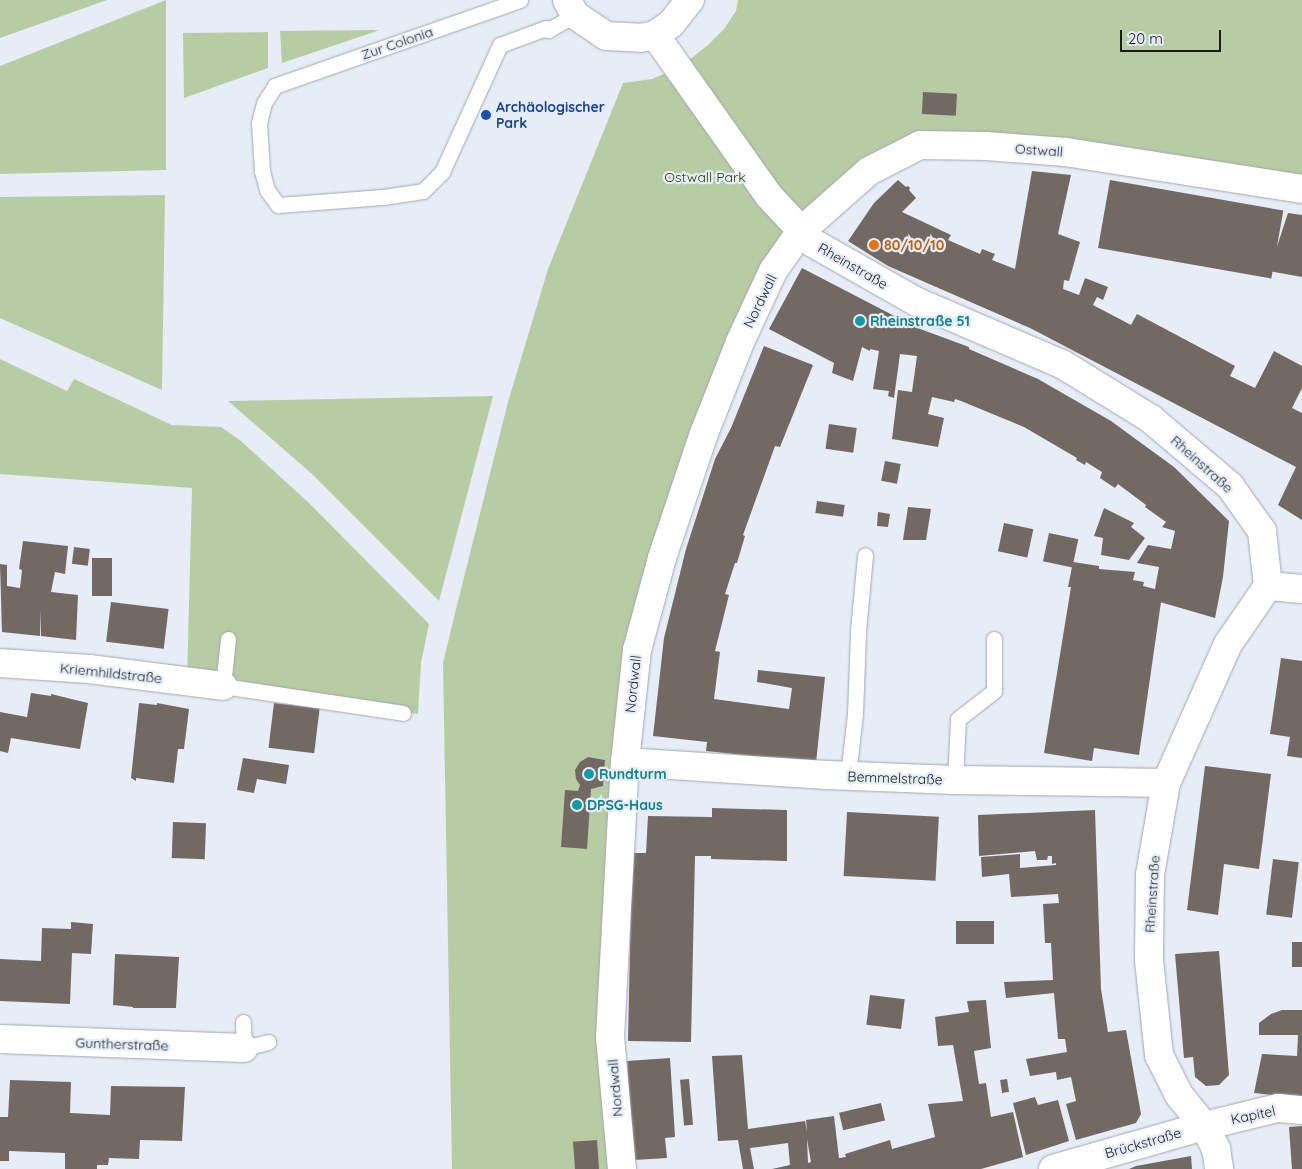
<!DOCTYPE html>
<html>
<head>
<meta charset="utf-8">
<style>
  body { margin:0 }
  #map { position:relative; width:1302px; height:1169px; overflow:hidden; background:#e6edf7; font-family:Quicksand,sans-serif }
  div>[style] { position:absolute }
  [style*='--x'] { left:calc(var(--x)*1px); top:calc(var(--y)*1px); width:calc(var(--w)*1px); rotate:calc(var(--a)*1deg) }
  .green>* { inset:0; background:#b8cca3 }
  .building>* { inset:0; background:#726963; transform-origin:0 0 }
  .roads { filter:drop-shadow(0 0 1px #a1a7b0) drop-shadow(0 0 1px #a1a7b0) }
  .lane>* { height:15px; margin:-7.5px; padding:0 7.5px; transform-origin:7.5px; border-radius:7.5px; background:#fff }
  .street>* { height:28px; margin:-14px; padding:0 14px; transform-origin:14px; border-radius:14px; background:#fff }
  .dots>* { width:14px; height:14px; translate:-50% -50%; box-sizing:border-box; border:2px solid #e6edf7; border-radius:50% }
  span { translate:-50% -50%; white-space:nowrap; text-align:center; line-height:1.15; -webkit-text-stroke:4.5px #e6edf7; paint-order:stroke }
  .street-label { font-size:14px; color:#1a1d20 }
  .transit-label { font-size:14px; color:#164399; font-weight:700 }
  .left { translate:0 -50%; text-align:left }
  .park-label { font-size:14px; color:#2b4400 }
  .food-label { font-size:14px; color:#c56008; font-weight:700 }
  .culture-label { font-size:14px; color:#0d838f; font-weight:700 }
  .scale { position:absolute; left:1120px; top:30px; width:101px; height:22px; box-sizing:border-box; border:2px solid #1a1d20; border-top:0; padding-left:6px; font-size:15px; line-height:18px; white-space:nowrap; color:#1a1d20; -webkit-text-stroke:4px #e6edf7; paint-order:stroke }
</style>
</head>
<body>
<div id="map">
  <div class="green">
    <div style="clip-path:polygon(0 0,107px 0,0 38px)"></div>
    <div style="clip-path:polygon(166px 0,166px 170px,0 174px,0 66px)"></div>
    <div style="clip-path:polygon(738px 0,1302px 0,1302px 189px,920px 145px,801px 231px,662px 558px,625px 762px,622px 1169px,452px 1169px,443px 663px,456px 609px,508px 402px,548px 269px,623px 83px,652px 79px,680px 67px,708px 45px,724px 29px,736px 11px)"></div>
    <div style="clip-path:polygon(380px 30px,282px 63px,280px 31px)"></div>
    <div style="clip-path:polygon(268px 32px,268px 68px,184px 98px,183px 33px)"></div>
    <div style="clip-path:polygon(165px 195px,162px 390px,0 318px,0 197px)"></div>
    <div style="clip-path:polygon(0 359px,67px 391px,74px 379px,172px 425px,221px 427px,241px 441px,309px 503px,429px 624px,421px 663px,418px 714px,187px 682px,192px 488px,0 474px)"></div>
    <div style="clip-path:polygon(493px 396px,439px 601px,312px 474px,228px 401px)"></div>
  </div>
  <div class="building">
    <div style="left:923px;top:92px;width:34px;height:22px;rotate:3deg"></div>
    <div style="clip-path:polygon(1032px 171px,1071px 175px,1058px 234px,1080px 242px,1069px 281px,1064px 280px,1063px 289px,1079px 295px,1085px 278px,1108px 287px,1103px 300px,1097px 297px,1093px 305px,1131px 325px,1137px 314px,1235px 366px,1230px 376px,1255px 388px,1274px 351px,1302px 366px,1302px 388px,1292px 408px,1302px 413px,1302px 520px,1278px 505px,1296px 467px,1030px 328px,888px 266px,848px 241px,874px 203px,898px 180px,906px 187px,908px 186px,910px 188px,909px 190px,916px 198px,902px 212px,951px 235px,948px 240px,980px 254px,982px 249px,995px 254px,992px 260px,1015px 269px)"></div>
    <div style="left:1110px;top:180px;width:176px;height:69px;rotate:10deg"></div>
    <div style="clip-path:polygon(1288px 213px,1302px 215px,1302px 277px,1269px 271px)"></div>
    <div style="clip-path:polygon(802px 268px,904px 321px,904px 323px,969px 347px,969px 349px,1038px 379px,1111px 421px,1174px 467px,1229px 521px,1223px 577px,1215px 618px,1153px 600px,1161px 602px,1139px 755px,1094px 748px,1092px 761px,1044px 753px,1071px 587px,1068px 587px,1073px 562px,1099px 566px,1099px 569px,1135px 572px,1133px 580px,1144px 582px,1143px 586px,1155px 589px,1159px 567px,1137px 563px,1148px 545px,1171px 549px,1175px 531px,1162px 527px,1166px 522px,1145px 507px,1146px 505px,1118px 484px,1115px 488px,1100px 478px,1102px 472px,1086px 462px,1085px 465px,1076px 460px,1077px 458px,1024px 427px,961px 401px,955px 399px,954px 402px,932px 397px,928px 414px,944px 418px,938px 447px,892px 439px,898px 390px,912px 392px,917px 356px,900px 354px,894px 398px,888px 396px,889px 391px,873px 389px,879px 351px,870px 349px,870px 351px,862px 347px,853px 381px,832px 373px,834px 363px,769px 329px)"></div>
    <div style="clip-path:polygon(764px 346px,813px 365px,780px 447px,775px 446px,743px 535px,745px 536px,737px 563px,735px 563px,725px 594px,729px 595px,715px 651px,720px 652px,714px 699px,789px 709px,792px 688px,757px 682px,758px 670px,825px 677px,816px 763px,706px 751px,707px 742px,653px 736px,664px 638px,686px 549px,715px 459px,731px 428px)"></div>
    <div style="left:829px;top:424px;width:28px;height:25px;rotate:8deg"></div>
    <div style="left:885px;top:461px;width:16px;height:20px;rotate:11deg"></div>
    <div style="left:817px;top:501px;width:28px;height:12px;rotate:8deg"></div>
    <div style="clip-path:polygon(908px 507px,931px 509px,926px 540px,903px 540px)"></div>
    <div style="clip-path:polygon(1104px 508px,1134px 523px,1131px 527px,1145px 538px,1129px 560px,1101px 555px,1103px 538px,1094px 536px)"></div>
    <div style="clip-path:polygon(878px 512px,890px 514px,888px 527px,877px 526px)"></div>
    <div style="left:1004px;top:523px;width:30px;height:29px;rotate:12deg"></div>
    <div style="left:1049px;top:533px;width:30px;height:29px;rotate:12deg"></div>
    <div style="clip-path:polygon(23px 541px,68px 546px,65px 574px,55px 572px,51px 592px,78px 595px,76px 640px,41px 636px,41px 610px,40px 636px,2px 632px,0 564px,7px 565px,7px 586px,20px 588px,22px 570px,19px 569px)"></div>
    <div style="left:74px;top:547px;width:16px;height:17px;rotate:7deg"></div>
    <div style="left:92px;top:558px;width:20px;height:38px"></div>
    <div style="left:111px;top:602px;width:58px;height:40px;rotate:7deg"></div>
    <div style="clip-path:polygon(1281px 658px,1302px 661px,1302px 758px,1287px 756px,1290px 737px,1270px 734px)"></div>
    <div style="clip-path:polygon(31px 693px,51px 696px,51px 694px,88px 703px,80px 749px,11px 738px,8px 753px,0 751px,0 712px,27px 717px)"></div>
    <div style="clip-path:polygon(139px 703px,157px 705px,157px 703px,189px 709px,184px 749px,178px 749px,174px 783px,136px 778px,136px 781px,131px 778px)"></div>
    <div style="left:274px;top:703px;width:46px;height:45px;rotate:7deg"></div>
    <div style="clip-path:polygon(588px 757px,605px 760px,603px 786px,591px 789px,587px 849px,561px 847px,565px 790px,578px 791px,580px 785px,576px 779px,575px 770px,580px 762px)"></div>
    <div style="clip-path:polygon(243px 758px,289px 765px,286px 784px,257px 779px,254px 793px,237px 790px)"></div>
    <div style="clip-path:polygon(1205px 766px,1271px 774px,1259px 869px,1224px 864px,1218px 915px,1187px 910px)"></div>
    <div style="clip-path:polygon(712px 808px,787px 810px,787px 861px,711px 859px,711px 856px,695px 856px,691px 1042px,628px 1041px,632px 853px,646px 853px,648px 816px,712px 817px)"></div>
    <div style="clip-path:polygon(1095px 810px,1101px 989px,1108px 1032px,1126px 1030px,1141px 1114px,1136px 1123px,1076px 1140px,1066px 1104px,1076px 1101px,1071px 1077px,1057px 1080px,1056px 1072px,1030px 1076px,1026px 1059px,1067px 1052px,1065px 1039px,1058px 1039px,1054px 993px,1006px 998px,1004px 982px,1053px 980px,1051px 943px,1045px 943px,1043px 904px,1059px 903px,1058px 894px,1011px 897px,1009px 874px,982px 877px,981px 857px,1020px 854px,1020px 868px,1056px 865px,1056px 863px,1052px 864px,1052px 856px,1048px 856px,1047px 860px,1037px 860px,1035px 851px,979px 856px,978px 815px)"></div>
    <div style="left:847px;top:812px;width:92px;height:64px;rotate:3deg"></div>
    <div style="left:173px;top:822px;width:33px;height:36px;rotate:2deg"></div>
    <div style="left:1273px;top:859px;width:26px;height:56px;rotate:7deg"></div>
    <div style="left:994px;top:921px;width:23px;height:38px;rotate:90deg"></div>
    <div style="clip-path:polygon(71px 922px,93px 924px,91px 954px,72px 953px,70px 1004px,0 1001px,0 959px,41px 961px,42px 928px,71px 929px)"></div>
    <div style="left:1292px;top:942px;width:10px;height:25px"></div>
    <div style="clip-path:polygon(1219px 951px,1229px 1075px,1219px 1085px,1206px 1086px,1195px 1077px,1193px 1057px,1184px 1058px,1175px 954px)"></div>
    <div style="clip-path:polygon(115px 954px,179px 957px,176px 1008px,133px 1008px,133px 1007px,113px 1005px)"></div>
    <div style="left:870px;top:995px;width:35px;height:30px;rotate:7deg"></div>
    <div style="clip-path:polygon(evenodd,986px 1000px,991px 1048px,974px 1051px,979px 1084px,986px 1083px,991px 1117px,1013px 1112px,1023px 1157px,981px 1169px,772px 1169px,790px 1165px,788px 1143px,750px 1148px,754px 1169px,743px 1169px,738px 1140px,718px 1141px,712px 1056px,742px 1055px,748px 1129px,805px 1121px,807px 1132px,806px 1120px,834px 1116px,839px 1158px,846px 1157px,845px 1154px,890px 1140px,892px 1149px,935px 1137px,928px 1104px,963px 1101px,953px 1045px,938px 1046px,935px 1017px,969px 1012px,967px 1001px,986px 1000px,807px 1139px,811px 1162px,808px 1163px,807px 1139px)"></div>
    <div style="clip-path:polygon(1282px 1010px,1302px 1010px,1302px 1098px,1254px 1093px,1262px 1054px,1297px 1056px,1298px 1035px,1259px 1035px,1259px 1023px,1271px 1014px)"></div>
    <div style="clip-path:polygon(670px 1058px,675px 1137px,665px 1138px,667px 1158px,634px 1160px,627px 1061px)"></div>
    <div style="left:689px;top:1079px;width:46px;height:9px;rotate:85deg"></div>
    <div style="left:1007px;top:1079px;width:13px;height:7px;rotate:81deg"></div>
    <div style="clip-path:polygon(10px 1080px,71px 1082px,70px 1113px,110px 1115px,111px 1086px,185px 1087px,182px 1141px,140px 1140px,139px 1159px,109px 1158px,108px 1165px,97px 1165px,97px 1169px,65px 1169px,65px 1153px,9px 1151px,9px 1161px,0 1161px,0 1117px,8px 1117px)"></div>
    <div style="clip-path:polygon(1035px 1097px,1038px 1105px,1058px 1100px,1069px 1141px,1026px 1155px,1013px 1103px)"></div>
    <div style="left:881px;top:1103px;width:18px;height:43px;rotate:77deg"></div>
    <div style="clip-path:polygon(1302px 1126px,1302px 1169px,1292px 1169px,1289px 1127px)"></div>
    <div style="left:597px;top:1140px;width:29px;height:24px;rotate:86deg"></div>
    <div style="clip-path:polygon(1191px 1156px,1192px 1169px,1129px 1169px,1136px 1166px)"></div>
  </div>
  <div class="roads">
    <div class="lane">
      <div style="--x:520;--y:0;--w:260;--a:160.7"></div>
      <div style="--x:275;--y:86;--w:20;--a:123"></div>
      <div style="--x:264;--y:103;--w:21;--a:104"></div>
      <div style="--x:259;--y:123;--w:48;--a:86.4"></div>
      <div style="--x:262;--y:171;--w:20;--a:75"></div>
      <div style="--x:267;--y:190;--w:19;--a:54"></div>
      <div style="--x:278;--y:205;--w:105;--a:-4.4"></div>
      <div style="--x:383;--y:197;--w:40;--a:-8.5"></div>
      <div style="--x:423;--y:191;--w:27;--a:-45"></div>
      <div style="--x:442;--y:172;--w:140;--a:-65.5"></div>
      <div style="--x:500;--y:45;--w:49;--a:-20.3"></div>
      <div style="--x:546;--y:28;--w:3;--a:45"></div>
      <div style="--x:548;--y:30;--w:31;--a:-29"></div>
      <div style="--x:228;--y:639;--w:47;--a:96.1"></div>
      <div style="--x:223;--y:686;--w:182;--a:8.5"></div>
      <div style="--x:848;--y:776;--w:62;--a:-83.6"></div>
      <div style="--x:855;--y:714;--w:83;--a:-87.9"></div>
      <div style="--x:858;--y:631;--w:76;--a:-84.7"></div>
      <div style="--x:955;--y:780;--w:61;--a:-87.2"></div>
      <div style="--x:958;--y:719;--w:46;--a:-37.9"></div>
      <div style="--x:994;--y:691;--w:52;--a:-90"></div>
      <div style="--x:243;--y:1022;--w:26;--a:88"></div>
      <div style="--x:244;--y:1048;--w:25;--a:-14"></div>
    </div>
    <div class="street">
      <div style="--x:567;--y:0;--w:17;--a:62"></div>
      <div style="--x:575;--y:15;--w:37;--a:34"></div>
      <div style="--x:606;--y:36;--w:34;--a:3"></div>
      <div style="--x:640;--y:38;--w:15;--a:-11"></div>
      <div style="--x:655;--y:35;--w:19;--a:-35"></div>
      <div style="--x:671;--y:24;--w:31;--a:-52"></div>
      <div style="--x:655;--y:35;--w:197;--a:54.7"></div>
      <div style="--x:769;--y:196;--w:64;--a:46.9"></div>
      <div style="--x:813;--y:243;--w:120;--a:29.6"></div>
      <div style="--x:917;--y:302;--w:158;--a:23.2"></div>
      <div style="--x:1062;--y:364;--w:105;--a:31.7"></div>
      <div style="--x:1151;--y:419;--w:104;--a:40.3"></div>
      <div style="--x:1230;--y:486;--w:55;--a:54.6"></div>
      <div style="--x:1262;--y:531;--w:55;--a:83.8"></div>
      <div style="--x:1268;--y:586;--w:70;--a:124.6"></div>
      <div style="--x:1228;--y:644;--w:152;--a:114"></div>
      <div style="--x:1166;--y:783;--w:93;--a:99.9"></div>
      <div style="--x:1150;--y:875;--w:85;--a:90.7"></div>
      <div style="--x:1149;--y:960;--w:96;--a:84"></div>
      <div style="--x:1159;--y:1055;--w:45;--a:63.4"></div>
      <div style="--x:1179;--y:1095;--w:40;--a:51"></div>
      <div style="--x:1204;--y:1126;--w:26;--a:62"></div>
      <div style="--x:1216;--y:1149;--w:20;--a:81"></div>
      <div style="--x:1268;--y:586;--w:34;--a:5"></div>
      <div style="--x:0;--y:663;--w:89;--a:3.9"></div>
      <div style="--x:89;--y:669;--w:135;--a:7.2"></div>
      <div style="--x:625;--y:762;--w:202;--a:3.7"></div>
      <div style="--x:827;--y:775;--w:128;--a:2.2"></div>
      <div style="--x:955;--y:780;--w:211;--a:0.8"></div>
      <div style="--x:0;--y:1039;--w:244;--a:2.1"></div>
      <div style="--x:622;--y:1169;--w:133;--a:-95.2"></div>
      <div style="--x:610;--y:1037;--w:275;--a:-86.9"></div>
      <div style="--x:625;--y:762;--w:113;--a:-83.9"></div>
      <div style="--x:637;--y:650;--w:95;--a:-74.8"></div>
      <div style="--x:662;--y:558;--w:129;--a:-71.4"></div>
      <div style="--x:703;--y:436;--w:101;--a:-68.5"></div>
      <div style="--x:740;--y:342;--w:78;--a:-65.1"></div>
      <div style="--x:773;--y:271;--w:49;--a:-55"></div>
      <div style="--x:801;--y:231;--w:91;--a:-41.4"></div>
      <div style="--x:869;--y:171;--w:57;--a:-27"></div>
      <div style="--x:920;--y:145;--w:66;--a:0.9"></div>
      <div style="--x:986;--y:146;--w:80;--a:4.3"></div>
      <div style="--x:1066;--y:152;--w:239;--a:8.9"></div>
      <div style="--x:1053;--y:1169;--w:157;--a:-15.9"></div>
      <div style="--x:1204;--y:1126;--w:76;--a:-13.7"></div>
      <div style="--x:1278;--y:1108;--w:24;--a:5"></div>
    </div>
  </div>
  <div class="dots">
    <div style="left:486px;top:115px;background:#1a4fb4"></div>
    <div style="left:874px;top:245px;background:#e8710a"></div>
    <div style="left:860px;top:321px;background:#0f9aa8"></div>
    <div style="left:589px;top:774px;background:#0f9aa8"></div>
    <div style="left:577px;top:805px;background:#0f9aa8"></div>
  </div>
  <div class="street-label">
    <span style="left:397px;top:43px;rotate:-19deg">Zur Colonia</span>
    <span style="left:1039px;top:150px;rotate:4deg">Ostwall</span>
    <span style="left:853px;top:266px;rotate:30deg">Rheinstraße</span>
    <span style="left:760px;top:301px;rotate:-64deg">Nordwall</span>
    <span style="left:1202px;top:464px;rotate:42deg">Rheinstraße</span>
    <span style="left:111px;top:673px;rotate:6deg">Kriemhildstraße</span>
    <span style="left:633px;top:684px;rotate:-84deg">Nordwall</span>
    <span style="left:895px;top:778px;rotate:2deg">Bemmelstraße</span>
    <span style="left:1152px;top:894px;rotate:-86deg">Rheinstraße</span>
    <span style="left:122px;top:1044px;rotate:2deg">Guntherstraße</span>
    <span style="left:615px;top:1088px;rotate:-95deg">Nordwall</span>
    <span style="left:1253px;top:1115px;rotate:-12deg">Kapitel</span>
    <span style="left:1143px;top:1143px;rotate:-16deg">Brückstraße</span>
  </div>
  <div class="transit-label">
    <span class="left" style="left:496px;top:115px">Archäologischer<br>Park</span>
  </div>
  <div class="park-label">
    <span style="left:705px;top:177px">Ostwall Park</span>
  </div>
  <div class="food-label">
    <span class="left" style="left:884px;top:245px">80/10/10</span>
  </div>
  <div class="culture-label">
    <span class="left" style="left:870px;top:321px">Rheinstraße 51</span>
    <span class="left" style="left:599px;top:774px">Rundturm</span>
    <span class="left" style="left:587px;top:805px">DPSG-Haus</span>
  </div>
  <div class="scale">20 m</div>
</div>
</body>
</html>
